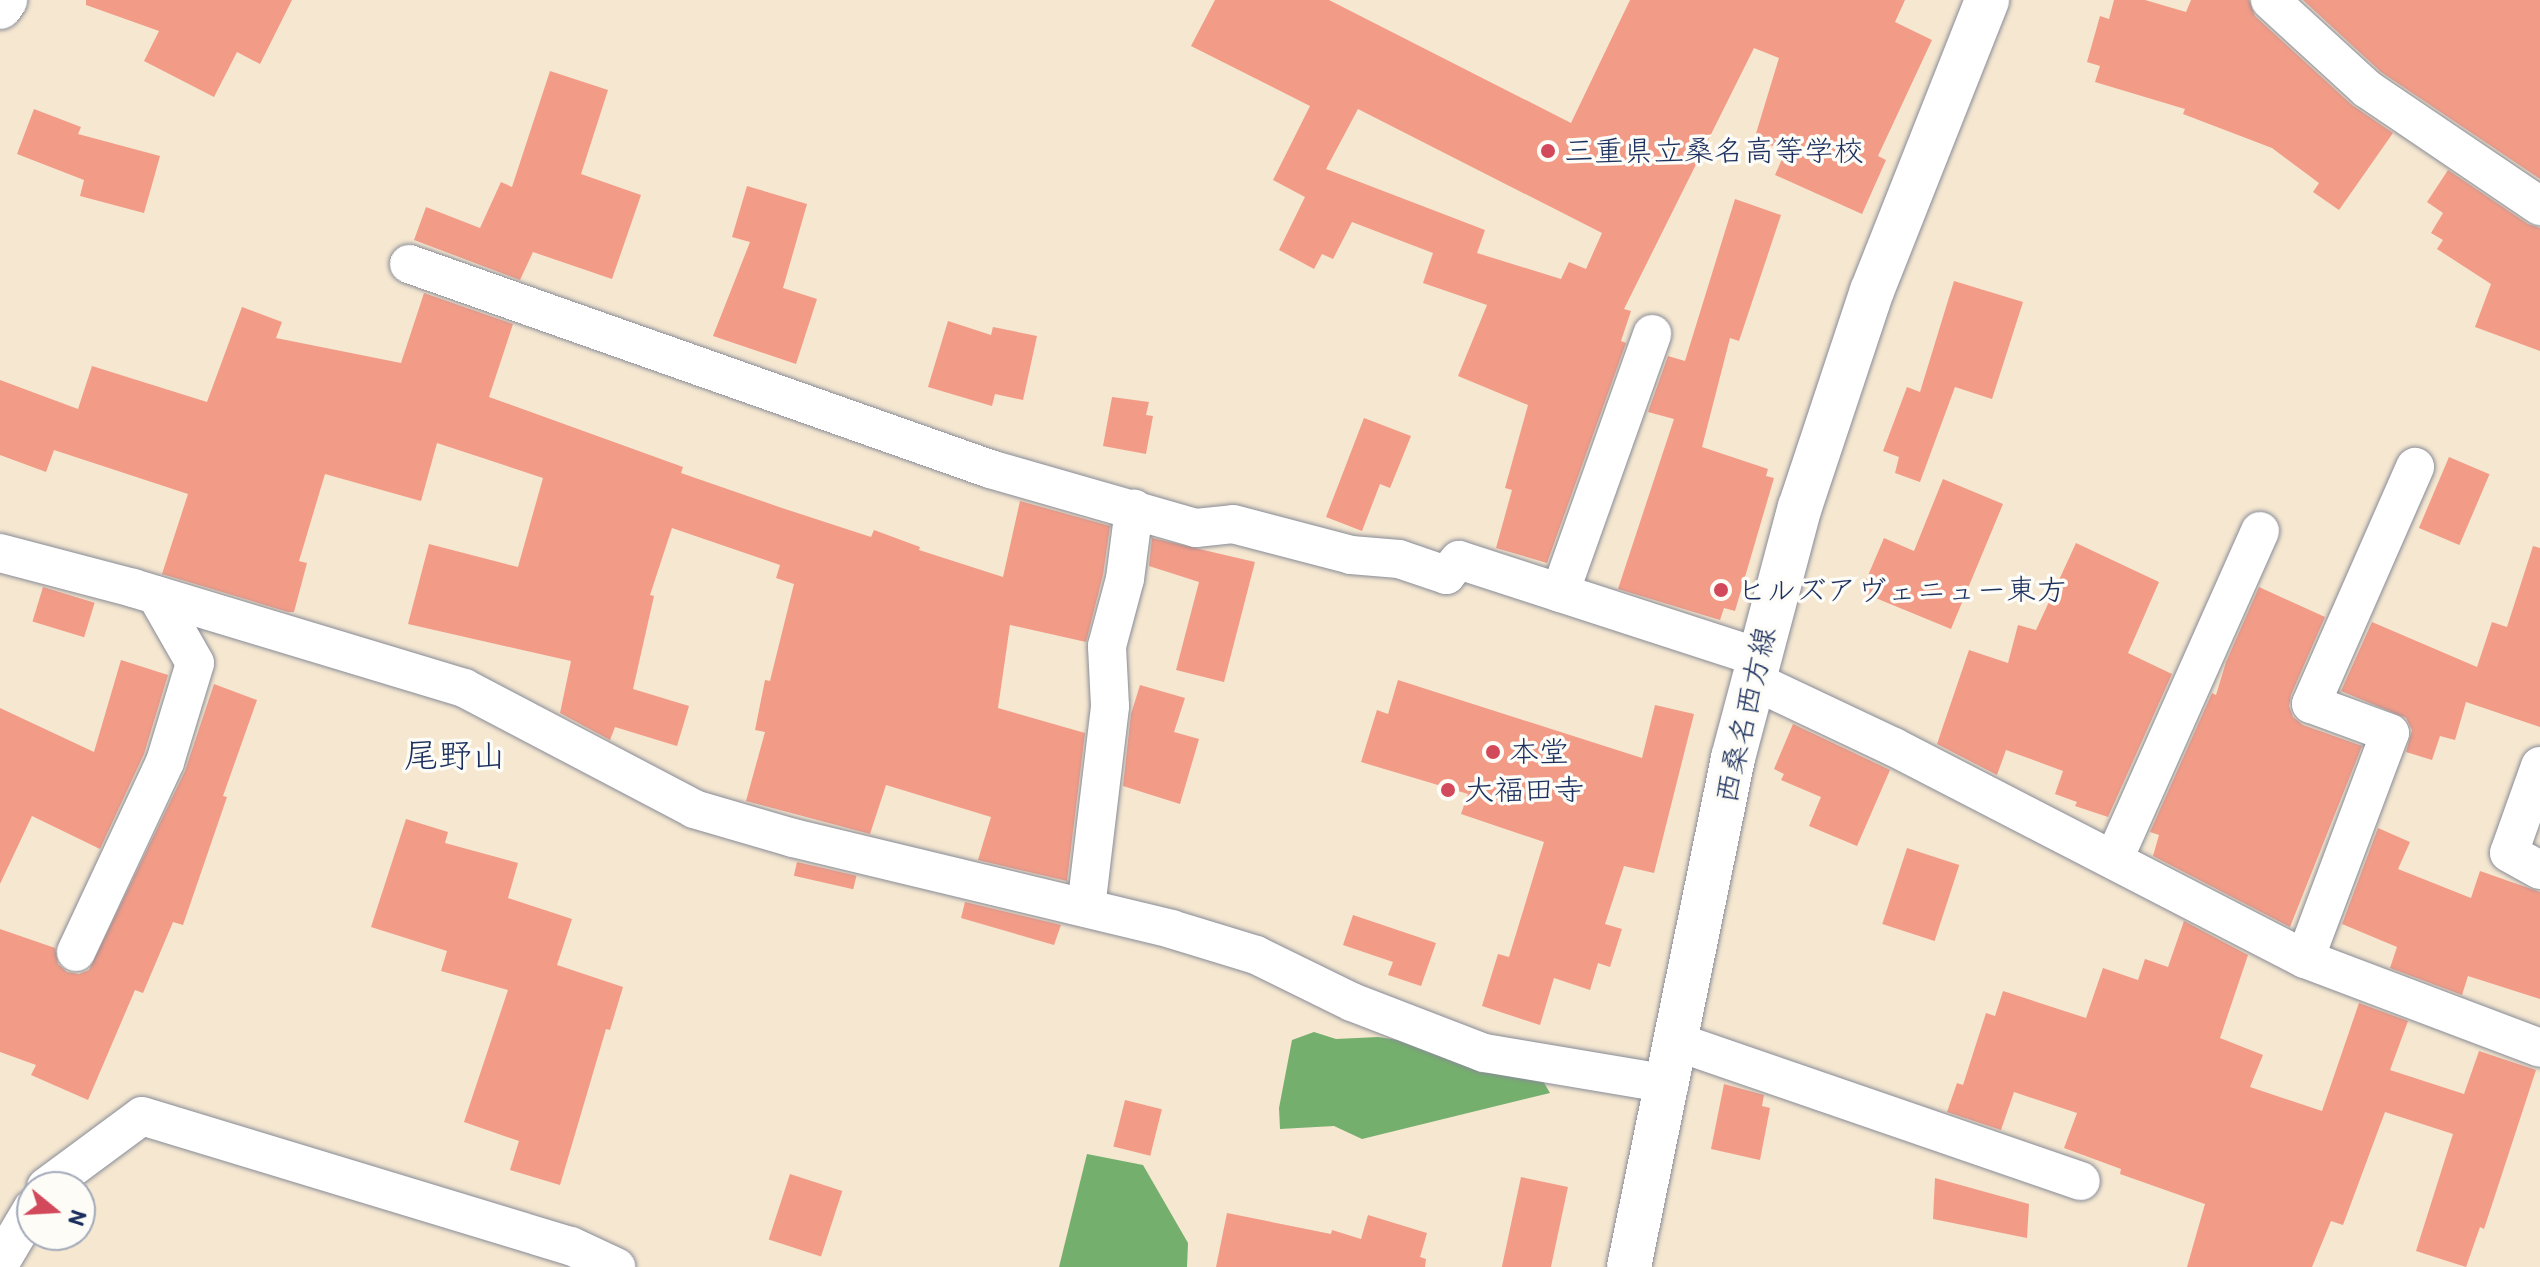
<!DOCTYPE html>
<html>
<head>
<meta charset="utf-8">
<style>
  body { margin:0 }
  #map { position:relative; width:2540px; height:1267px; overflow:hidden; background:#f5e7d0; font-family:Itim,"Klee One",sans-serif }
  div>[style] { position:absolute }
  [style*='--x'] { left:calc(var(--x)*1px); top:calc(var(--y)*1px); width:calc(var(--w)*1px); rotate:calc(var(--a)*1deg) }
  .forest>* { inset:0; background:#75af6d }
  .building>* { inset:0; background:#f29c88; transform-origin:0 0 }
  .roads { filter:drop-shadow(0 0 2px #888b97) drop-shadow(0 0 2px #888b97) }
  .minor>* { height:38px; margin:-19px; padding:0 19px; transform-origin:19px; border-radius:19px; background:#fff }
  .tertiary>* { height:44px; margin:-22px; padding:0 22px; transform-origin:22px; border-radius:22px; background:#fff }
  .dots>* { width:22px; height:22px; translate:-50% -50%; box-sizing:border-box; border:4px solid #fdfcf7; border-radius:50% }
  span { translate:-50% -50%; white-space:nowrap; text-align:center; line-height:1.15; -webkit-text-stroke:7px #fdfcf7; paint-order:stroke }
  .poi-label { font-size:30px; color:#1b2f5e }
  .left { translate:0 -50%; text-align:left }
  .street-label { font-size:30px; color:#1b2f5e }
  .quarter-label { font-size:34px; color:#1b2f5e }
  .north { position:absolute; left:16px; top:1171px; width:80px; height:80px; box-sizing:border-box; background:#fdfcf7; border:2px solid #a3aaba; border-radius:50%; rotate:108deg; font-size:22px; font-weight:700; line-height:32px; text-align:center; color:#1b2f5e }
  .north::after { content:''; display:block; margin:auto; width:28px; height:36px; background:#d1495b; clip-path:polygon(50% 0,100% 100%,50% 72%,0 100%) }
</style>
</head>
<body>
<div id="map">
  <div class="forest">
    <div style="clip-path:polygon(1314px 1032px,1336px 1039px,1378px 1037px,1425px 1044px,1543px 1081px,1550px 1093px,1362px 1139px,1334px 1126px,1280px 1129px,1279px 1108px,1292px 1040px)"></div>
    <div style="clip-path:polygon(1087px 1154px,1143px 1165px,1188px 1243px,1187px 1267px,1059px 1267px)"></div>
  </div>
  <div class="building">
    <div style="clip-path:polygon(86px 0,292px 0,260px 64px,237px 52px,214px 97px,144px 61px,159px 31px,86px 5px)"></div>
    <div style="clip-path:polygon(evenodd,1215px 0,1329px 0,1571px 123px,1630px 0,1905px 0,1895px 22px,1932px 40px,1878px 156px,1886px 160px,1862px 214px,1775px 175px,1786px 150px,1754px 140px,1779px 58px,1754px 48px,1624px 309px,1631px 311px,1621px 341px,1626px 343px,1547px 563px,1496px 548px,1512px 490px,1505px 488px,1528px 405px,1458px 376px,1487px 305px,1423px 283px,1433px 253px,1352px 222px,1333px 259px,1322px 254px,1314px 269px,1279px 250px,1305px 197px,1273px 180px,1310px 106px,1191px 46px,1215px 0,1358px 109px,1602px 233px,1586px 269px,1569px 262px,1561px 279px,1477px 253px,1485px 230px,1326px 169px,1358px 109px)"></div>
    <div style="clip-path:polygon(2114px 0,2145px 0,2186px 12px,2191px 0,2249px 0,2255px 16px,2352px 105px,2393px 133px,2339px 210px,2313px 192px,2319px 183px,2272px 148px,2183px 114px,2185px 109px,2095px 82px,2100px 66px,2087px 62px,2100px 16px,2109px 19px)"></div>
    <div style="clip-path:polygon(2303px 0,2540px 0,2540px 179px,2381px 72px)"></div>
    <div style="clip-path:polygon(550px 71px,608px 90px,581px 174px,641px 195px,612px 279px,533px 252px,520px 280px,414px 240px,426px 207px,480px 228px,501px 182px,512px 187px)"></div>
    <div style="clip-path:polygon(34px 109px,81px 127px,78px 134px,160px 156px,144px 213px,80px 196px,84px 180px,17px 154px)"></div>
    <div style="clip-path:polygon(2448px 170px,2528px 224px,2540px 228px,2540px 351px,2475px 327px,2491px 284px,2437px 249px,2443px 240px,2431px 233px,2443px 213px,2427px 202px)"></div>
    <div style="clip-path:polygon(747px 186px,807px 204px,783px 288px,817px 299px,796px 364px,713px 336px,750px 242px,732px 237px)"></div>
    <div style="clip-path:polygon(1735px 199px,1781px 215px,1739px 341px,1730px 338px,1702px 447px,1768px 469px,1766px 476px,1774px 478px,1735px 611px,1724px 608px,1720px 620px,1618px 589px,1674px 419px,1648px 412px,1668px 356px,1685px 361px)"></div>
    <div style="clip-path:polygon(1954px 281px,2023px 302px,1992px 399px,1955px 387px,1920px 482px,1895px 473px,1899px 457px,1883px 451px,1907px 387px,1920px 392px)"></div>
    <div style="clip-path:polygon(424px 293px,513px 324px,489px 397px,683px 467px,681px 473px,779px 507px,871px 537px,874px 530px,920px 547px,919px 550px,1003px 577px,1020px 501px,1110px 526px,1103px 575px,1086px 642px,1010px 625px,998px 708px,1085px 733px,1067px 881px,978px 860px,991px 817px,886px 785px,870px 834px,746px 801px,765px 732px,755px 730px,765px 680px,770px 681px,794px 584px,776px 578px,780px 565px,672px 528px,650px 595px,654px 596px,633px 689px,689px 706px,677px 746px,615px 727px,610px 740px,560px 713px,571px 661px,408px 624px,429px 544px,518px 567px,543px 478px,437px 443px,421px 501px,325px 474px,299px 561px,307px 563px,294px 612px,288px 612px,162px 574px,188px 494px,54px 450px,46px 472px,0 455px,0 380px,78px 409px,92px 366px,207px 402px,242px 307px,282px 322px,276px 338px,401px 363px)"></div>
    <div style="clip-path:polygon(948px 321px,991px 335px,993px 327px,1037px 336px,1023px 400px,995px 394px,992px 406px,928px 387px)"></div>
    <div style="clip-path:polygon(1112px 397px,1149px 402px,1146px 415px,1153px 416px,1146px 454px,1103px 446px)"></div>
    <div style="clip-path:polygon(1364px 418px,1411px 436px,1390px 488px,1380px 484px,1362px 531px,1326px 517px)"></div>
    <div style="left:2449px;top:457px;width:44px;height:77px;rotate:23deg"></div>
    <div style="clip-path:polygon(1943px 479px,2003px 504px,1951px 629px,1861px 592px,1884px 538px,1914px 551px)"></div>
    <div style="clip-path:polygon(1152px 538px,1255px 562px,1224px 682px,1176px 670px,1199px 582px,1149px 566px)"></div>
    <div style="clip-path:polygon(2076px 543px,2159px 582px,2128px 653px,2172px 674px,2108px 817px,2075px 806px,2077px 802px,2055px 794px,2063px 771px,2006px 750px,1997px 775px,1937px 744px,1969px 650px,2008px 663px,2018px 625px,2036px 630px)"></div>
    <div style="clip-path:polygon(2533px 546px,2540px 548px,2540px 727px,2466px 702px,2455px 740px,2440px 736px,2432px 760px,2406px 752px,2412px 730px,2406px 718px,2341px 691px,2372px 622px,2477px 667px,2492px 622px,2507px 627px)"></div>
    <div style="left:43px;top:587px;width:54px;height:36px;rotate:17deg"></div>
    <div style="clip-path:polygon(2259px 587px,2325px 617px,2291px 695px,2289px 706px,2293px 717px,2303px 725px,2362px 746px,2290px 927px,2153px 856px,2159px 835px,2150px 832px,2212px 693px,2216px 695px,2226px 662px)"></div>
    <div style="clip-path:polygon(121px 660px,168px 675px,144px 754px,100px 849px,32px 816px,0 884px,0 708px,94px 752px)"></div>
    <div style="clip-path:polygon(1398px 680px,1642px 758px,1655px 705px,1694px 714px,1654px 873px,1624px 866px,1605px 924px,1622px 929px,1610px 967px,1598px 963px,1590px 990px,1554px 978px,1540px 1025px,1482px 1006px,1498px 954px,1509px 957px,1544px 842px,1461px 814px,1468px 794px,1361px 762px,1377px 710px,1388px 714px)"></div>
    <div style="clip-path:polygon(214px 684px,257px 700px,223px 796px,227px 797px,183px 925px,173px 922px,143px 993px,135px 990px,88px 1100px,31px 1075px,36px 1065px,0 1052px,0 929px,55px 948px,58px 964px,67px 972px,79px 974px,89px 970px,185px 771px)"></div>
    <div style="clip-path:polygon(1140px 685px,1185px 698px,1174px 732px,1199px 739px,1180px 804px,1123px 786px,1131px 714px)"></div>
    <div style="clip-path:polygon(1793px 724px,1890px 770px,1857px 846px,1809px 826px,1821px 797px,1781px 780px,1784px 774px,1774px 769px)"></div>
    <div style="clip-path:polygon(406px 819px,448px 832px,445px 843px,518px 863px,508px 898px,572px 919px,557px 965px,623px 987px,610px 1030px,606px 1029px,560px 1185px,510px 1170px,519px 1141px,464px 1122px,508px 990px,441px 971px,447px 951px,371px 927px)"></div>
    <div style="clip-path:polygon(2378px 828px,2410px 842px,2398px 869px,2471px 898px,2480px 871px,2540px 892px,2540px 999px,2468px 976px,2462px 995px,2390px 968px,2397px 947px,2342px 924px)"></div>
    <div style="left:1907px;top:848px;width:55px;height:80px;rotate:18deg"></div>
    <div style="left:797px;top:862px;width:61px;height:14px;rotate:13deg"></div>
    <div style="clip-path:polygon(965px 902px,1061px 925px,1054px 945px,961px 918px)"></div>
    <div style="clip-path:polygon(1353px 915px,1436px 943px,1421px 986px,1388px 975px,1393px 962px,1343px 945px)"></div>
    <div style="clip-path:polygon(2184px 921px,2248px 955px,2220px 1038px,2263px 1055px,2250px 1087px,2322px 1111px,2359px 1003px,2408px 1021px,2390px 1070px,2464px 1094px,2479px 1051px,2536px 1070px,2484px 1229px,2480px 1227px,2466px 1267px,2416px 1251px,2453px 1134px,2385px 1112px,2343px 1225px,2331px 1221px,2312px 1267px,2187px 1267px,2205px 1204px,2120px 1174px,2121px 1169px,2064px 1148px,2077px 1113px,2014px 1092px,2001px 1130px,1947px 1112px,1957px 1083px,1963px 1085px,1986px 1013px,1995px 1016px,2003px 991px,2086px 1018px,2103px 968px,2138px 980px,2145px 959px,2168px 967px)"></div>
    <div style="clip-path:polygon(1724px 1084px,1764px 1095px,1762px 1106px,1770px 1108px,1760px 1160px,1711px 1149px)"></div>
    <div style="left:1125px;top:1100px;width:38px;height:48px;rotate:14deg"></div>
    <div style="left:790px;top:1174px;width:55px;height:69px;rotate:18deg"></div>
    <div style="left:1521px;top:1177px;width:48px;height:92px;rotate:12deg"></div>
    <div style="clip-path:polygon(1935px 1178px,2029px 1204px,2027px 1238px,1933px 1219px)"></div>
    <div style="clip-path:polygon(1227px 1213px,1331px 1234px,1332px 1230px,1361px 1239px,1368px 1215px,1427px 1233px,1420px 1257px,1426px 1259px,1425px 1267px,1216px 1267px)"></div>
  </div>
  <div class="roads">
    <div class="minor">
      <div style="--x:2270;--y:0;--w:132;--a:42.5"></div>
      <div style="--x:2367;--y:89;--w:209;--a:34.1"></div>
      <div style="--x:409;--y:264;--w:616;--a:19.43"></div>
      <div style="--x:990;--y:469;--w:214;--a:16"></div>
      <div style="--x:1196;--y:528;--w:37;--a:-6"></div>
      <div style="--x:1233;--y:524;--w:122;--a:14.7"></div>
      <div style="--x:1351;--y:555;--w:48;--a:4.8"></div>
      <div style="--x:1399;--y:559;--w:50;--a:18.8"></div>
      <div style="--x:1446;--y:575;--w:20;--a:-49"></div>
      <div style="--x:1459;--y:560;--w:314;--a:18"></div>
      <div style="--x:0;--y:553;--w:138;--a:14.7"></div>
      <div style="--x:133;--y:588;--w:346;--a:16.8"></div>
      <div style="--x:464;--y:688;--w:260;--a:27.7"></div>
      <div style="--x:694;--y:809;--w:103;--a:16.3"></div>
      <div style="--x:793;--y:838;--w:389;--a:13.5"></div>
      <div style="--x:1171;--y:929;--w:89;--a:17"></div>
      <div style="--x:1256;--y:955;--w:107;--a:26.1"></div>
      <div style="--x:1352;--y:1002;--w:142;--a:21.1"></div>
      <div style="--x:1484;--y:1053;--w:188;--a:9.5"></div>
      <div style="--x:1560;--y:593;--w:275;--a:-70.4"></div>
      <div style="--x:1752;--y:680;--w:157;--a:25.3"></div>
      <div style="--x:1894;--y:747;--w:462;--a:27.3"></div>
      <div style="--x:2305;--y:959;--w:251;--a:20.7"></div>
      <div style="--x:2540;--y:766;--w:92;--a:109.6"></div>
      <div style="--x:2509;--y:853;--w:35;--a:29"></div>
      <div style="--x:2114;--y:859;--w:359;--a:-66"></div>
      <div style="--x:1086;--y:908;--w:203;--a:-83.2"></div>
      <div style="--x:1110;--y:706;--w:60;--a:-92.9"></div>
      <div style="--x:1107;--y:646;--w:69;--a:-75"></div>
      <div style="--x:1125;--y:579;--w:71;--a:-82.7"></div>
      <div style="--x:76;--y:952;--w:210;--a:-64.9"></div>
      <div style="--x:165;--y:762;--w:103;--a:-73.1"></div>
      <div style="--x:195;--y:663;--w:78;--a:-119.8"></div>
      <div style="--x:2305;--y:959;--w:241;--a:-69.4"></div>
      <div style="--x:2390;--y:733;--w:84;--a:-159.8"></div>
      <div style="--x:2311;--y:704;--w:259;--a:-66.3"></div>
      <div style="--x:1677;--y:1042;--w:427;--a:19"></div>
      <div style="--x:46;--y:1187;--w:119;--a:-36.5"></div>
      <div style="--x:142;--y:1116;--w:448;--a:16.9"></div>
      <div style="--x:571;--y:1246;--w:50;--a:25"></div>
      <div style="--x:0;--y:1263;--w:63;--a:-59.3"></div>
    </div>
    <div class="tertiary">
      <div style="--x:0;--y:7;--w:9;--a:-54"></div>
      <div style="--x:1629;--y:1267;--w:520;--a:-78.45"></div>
      <div style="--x:1733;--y:758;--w:260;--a:-75.1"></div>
      <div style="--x:1800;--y:507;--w:228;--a:-71.6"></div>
      <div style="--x:1872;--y:291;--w:313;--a:-68.4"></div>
    </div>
  </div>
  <div class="dots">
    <div style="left:1548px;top:151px;background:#d1495b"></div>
    <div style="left:1721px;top:590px;background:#d1495b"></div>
    <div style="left:1493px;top:752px;background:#d1495b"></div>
    <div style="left:1448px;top:790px;background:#d1495b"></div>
  </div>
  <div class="poi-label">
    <span class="left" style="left:1564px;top:151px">三重県立桑名高等学校</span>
    <span class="left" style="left:1737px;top:590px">ヒルズアヴェニュー東方</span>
    <span class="left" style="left:1509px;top:752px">本堂</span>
    <span class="left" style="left:1464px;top:790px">大福田寺</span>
  </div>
  <div class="street-label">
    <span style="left:1746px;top:715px;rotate:-77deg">西桑名西方線</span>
  </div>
  <div class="quarter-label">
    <span style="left:455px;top:756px">尾野山</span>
  </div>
  <div class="north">N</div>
</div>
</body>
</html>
